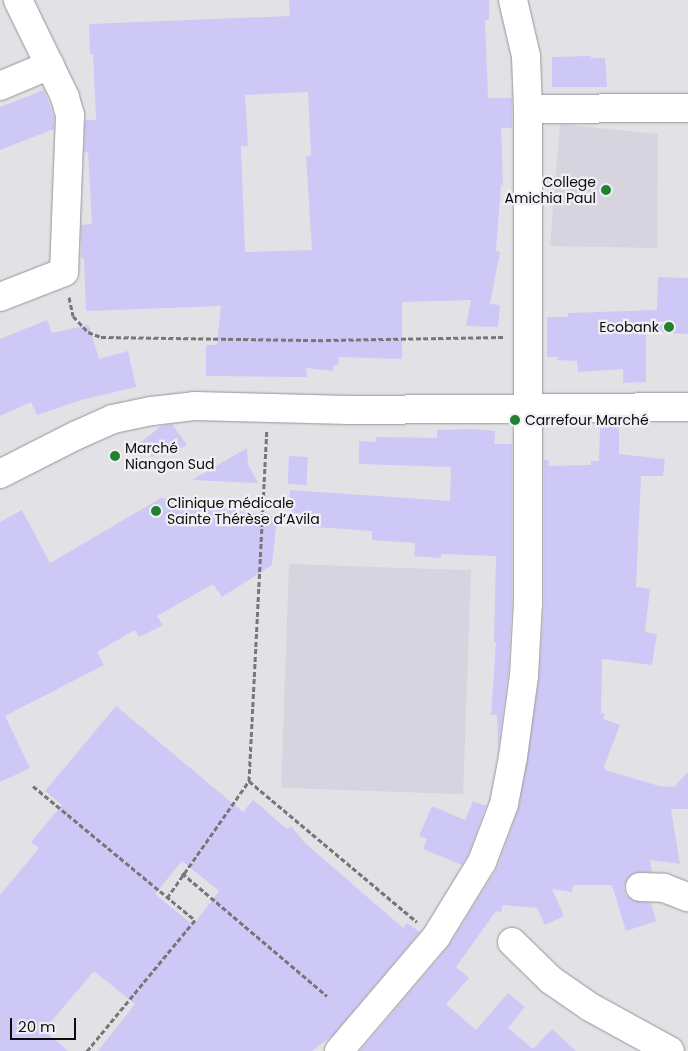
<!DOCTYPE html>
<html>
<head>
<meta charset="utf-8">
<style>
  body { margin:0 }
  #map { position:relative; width:688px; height:1051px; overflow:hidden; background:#e2e2e6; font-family:Poppins,sans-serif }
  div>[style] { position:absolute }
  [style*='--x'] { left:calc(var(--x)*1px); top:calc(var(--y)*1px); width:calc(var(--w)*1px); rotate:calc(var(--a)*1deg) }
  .built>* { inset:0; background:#d5d4df; transform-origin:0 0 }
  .building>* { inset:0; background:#cdc8f6; transform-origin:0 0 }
  .path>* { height:3px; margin-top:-1.5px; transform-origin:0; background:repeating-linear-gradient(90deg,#77777a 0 5px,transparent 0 7.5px) }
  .roads { filter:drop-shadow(0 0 1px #959498) drop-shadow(0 0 1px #959498) }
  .minor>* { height:28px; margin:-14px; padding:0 14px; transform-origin:14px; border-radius:14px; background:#fff }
  .dots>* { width:14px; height:14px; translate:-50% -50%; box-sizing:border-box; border:2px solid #f0eff3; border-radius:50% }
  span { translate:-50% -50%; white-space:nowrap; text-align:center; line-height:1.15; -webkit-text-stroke:4.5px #f0eff3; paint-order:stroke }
  .poi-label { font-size:14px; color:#0c0c0d }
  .right { translate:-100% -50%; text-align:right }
  .left { translate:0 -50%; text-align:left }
  .scale { position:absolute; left:10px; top:1018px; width:66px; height:22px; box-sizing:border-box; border:2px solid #0c0c0d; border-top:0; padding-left:6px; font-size:15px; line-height:18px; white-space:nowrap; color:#0c0c0d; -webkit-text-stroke:4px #f0eff3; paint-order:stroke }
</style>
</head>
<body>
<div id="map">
  <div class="built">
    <div style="clip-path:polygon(560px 124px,658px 134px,657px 248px,550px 246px)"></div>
    <div style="left:289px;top:564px;width:182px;height:224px;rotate:2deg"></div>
  </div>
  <div class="building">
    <div style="clip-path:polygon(evenodd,289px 0,489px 0,489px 20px,485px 20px,488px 98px,512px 98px,512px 128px,501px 128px,503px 185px,501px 185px,496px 251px,500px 252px,490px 304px,500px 305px,498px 327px,466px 326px,471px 300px,402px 302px,402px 359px,339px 357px,338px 365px,334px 365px,333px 371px,306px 368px,307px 377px,206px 376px,206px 345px,217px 345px,221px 306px,86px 311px,84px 258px,81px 258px,81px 225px,92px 224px,88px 152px,84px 152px,85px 120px,96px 120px,93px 54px,90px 54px,89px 24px,290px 16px,289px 0,308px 92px,311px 156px,306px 156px,312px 250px,245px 252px,241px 146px,248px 146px,245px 95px,308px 92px)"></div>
    <div style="clip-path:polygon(591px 56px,591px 58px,605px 58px,607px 87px,552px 87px,552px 57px)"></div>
    <div style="clip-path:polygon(44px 90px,54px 117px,54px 129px,0 150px,0 107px)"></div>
    <div style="clip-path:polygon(658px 277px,688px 278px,688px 334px,646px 332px,646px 382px,623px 383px,623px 369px,578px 372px,577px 361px,558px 360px,558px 357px,547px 357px,547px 317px,568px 317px,568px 313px,657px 310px)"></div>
    <div style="clip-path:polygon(47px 320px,52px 333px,89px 325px,99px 359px,128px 351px,136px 387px,81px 400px,37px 415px,31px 402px,0 416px,0 339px)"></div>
    <div style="clip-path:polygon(600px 423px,619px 423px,619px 454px,665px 459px,663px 476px,641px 476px,636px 587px,650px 589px,645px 632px,657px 634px,652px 665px,602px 659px,601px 713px,605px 714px,603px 719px,620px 725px,604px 767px,605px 770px,659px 786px,674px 787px,688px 772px,688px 809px,671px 809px,680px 864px,650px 860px,652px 872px,633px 873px,627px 879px,624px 887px,626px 895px,632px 900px,651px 903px,656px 921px,626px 931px,612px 885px,573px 885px,572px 892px,552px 889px,564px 916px,545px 925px,537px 908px,503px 905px,501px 912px,496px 911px,456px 967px,469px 978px,446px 1004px,476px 1030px,508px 993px,525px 1007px,508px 1028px,533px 1049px,552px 1029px,576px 1051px,360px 1051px,448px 947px,497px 868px,519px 807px,539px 678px,544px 603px,544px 460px,549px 461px,548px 466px,591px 465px,591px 461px,599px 461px)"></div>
    <div style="clip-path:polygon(172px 424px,187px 445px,164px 457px,161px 451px,152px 457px,141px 442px,161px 426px)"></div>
    <div style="clip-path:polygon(474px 429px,495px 431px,494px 444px,512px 444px,512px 603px,508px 675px,498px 750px,497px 715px,491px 715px,496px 642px,494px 642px,496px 556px,441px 554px,441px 558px,414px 556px,415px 543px,372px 540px,372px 531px,288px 525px,290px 490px,450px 501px,451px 467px,359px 464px,359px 441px,376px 442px,376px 437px,437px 438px,437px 430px)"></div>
    <div style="clip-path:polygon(247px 448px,248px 464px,258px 483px,192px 480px)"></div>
    <div style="left:289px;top:456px;width:19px;height:28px;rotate:3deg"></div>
    <div style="clip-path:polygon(161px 498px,277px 517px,272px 565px,222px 597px,213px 584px,157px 616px,163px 625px,139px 637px,135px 630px,97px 652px,104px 665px,5px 716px,30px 768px,0 782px,0 522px,22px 510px,50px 563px)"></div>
    <div style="clip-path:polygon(evenodd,116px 706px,243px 812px,253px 800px,287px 829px,291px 826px,305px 843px,403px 928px,407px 923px,420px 932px,333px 1035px,312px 1051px,98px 1051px,135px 1004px,94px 971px,44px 1030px,68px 1051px,0 1051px,0 895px,39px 848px,31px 842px,62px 805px,45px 791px,116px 706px,182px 861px,219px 891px,193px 925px,155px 894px,182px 861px)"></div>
    <div style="clip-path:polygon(473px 801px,486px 806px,468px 855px,462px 865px,423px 849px,427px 839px,419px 836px,432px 806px,465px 820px)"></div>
  </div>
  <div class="path">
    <div style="--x:69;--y:297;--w:19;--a:78"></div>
    <div style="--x:73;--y:316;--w:22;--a:47"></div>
    <div style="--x:88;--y:332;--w:14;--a:21"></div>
    <div style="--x:101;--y:337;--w:225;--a:0.8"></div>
    <div style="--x:326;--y:340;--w:178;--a:-1"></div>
    <div style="--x:249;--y:781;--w:219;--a:40"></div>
    <div style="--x:33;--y:786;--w:210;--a:39.6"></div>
    <div style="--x:195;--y:920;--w:170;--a:129.5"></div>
    <div style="--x:182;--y:873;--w:190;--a:40.3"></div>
    <div style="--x:167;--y:898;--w:143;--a:-55"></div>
    <div style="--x:249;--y:781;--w:350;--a:-87.1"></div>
  </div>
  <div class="roads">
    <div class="minor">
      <div style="--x:0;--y:86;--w:54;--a:-22.8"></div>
      <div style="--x:528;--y:109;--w:160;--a:-0.4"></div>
      <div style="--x:0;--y:297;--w:69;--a:-21.3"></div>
      <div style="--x:64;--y:272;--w:157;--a:-87.8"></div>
      <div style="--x:70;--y:115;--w:19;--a:-106"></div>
      <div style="--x:65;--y:97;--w:108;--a:-115.9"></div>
      <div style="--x:0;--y:474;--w:86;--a:-26.9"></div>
      <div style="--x:77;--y:435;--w:39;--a:-24"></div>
      <div style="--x:113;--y:419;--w:40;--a:-12"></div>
      <div style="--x:152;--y:411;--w:42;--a:-6.8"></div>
      <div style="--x:194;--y:406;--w:155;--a:1.5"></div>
      <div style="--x:349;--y:410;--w:339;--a:-0.5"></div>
      <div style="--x:640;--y:887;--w:24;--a:2"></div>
      <div style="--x:664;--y:888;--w:26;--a:21"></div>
      <div style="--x:512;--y:942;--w:54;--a:44.3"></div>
      <div style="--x:551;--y:980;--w:47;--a:34.7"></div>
      <div style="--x:590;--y:1007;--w:91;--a:28.8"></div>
      <div style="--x:339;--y:1051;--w:150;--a:-49.6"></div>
      <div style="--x:436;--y:937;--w:88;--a:-58.5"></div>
      <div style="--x:482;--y:862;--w:62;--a:-69.2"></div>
      <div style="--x:504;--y:804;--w:48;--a:-79.2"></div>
      <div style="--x:513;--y:757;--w:82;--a:-82.3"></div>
      <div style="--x:524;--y:676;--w:73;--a:-86.9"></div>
      <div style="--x:528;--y:603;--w:494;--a:-90"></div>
      <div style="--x:528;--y:109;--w:53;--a:-92.2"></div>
      <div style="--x:526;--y:56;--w:57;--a:-103.1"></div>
    </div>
  </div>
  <div class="dots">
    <div style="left:606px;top:190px;background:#248031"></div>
    <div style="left:669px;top:327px;background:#248031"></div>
    <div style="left:515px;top:420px;background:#248031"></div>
    <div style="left:115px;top:456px;background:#248031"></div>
    <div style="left:156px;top:511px;background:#248031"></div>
  </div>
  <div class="poi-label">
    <span class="right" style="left:596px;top:190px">College<br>Amichia Paul</span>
    <span class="right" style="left:659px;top:327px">Ecobank</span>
    <span class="left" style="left:525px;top:420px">Carrefour Marché</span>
    <span class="left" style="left:125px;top:456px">Marché<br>Niangon Sud</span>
    <span class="left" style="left:167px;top:511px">Clinique médicale<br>Sainte Thérèse d’Avila</span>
  </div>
  <div class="scale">20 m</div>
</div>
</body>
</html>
